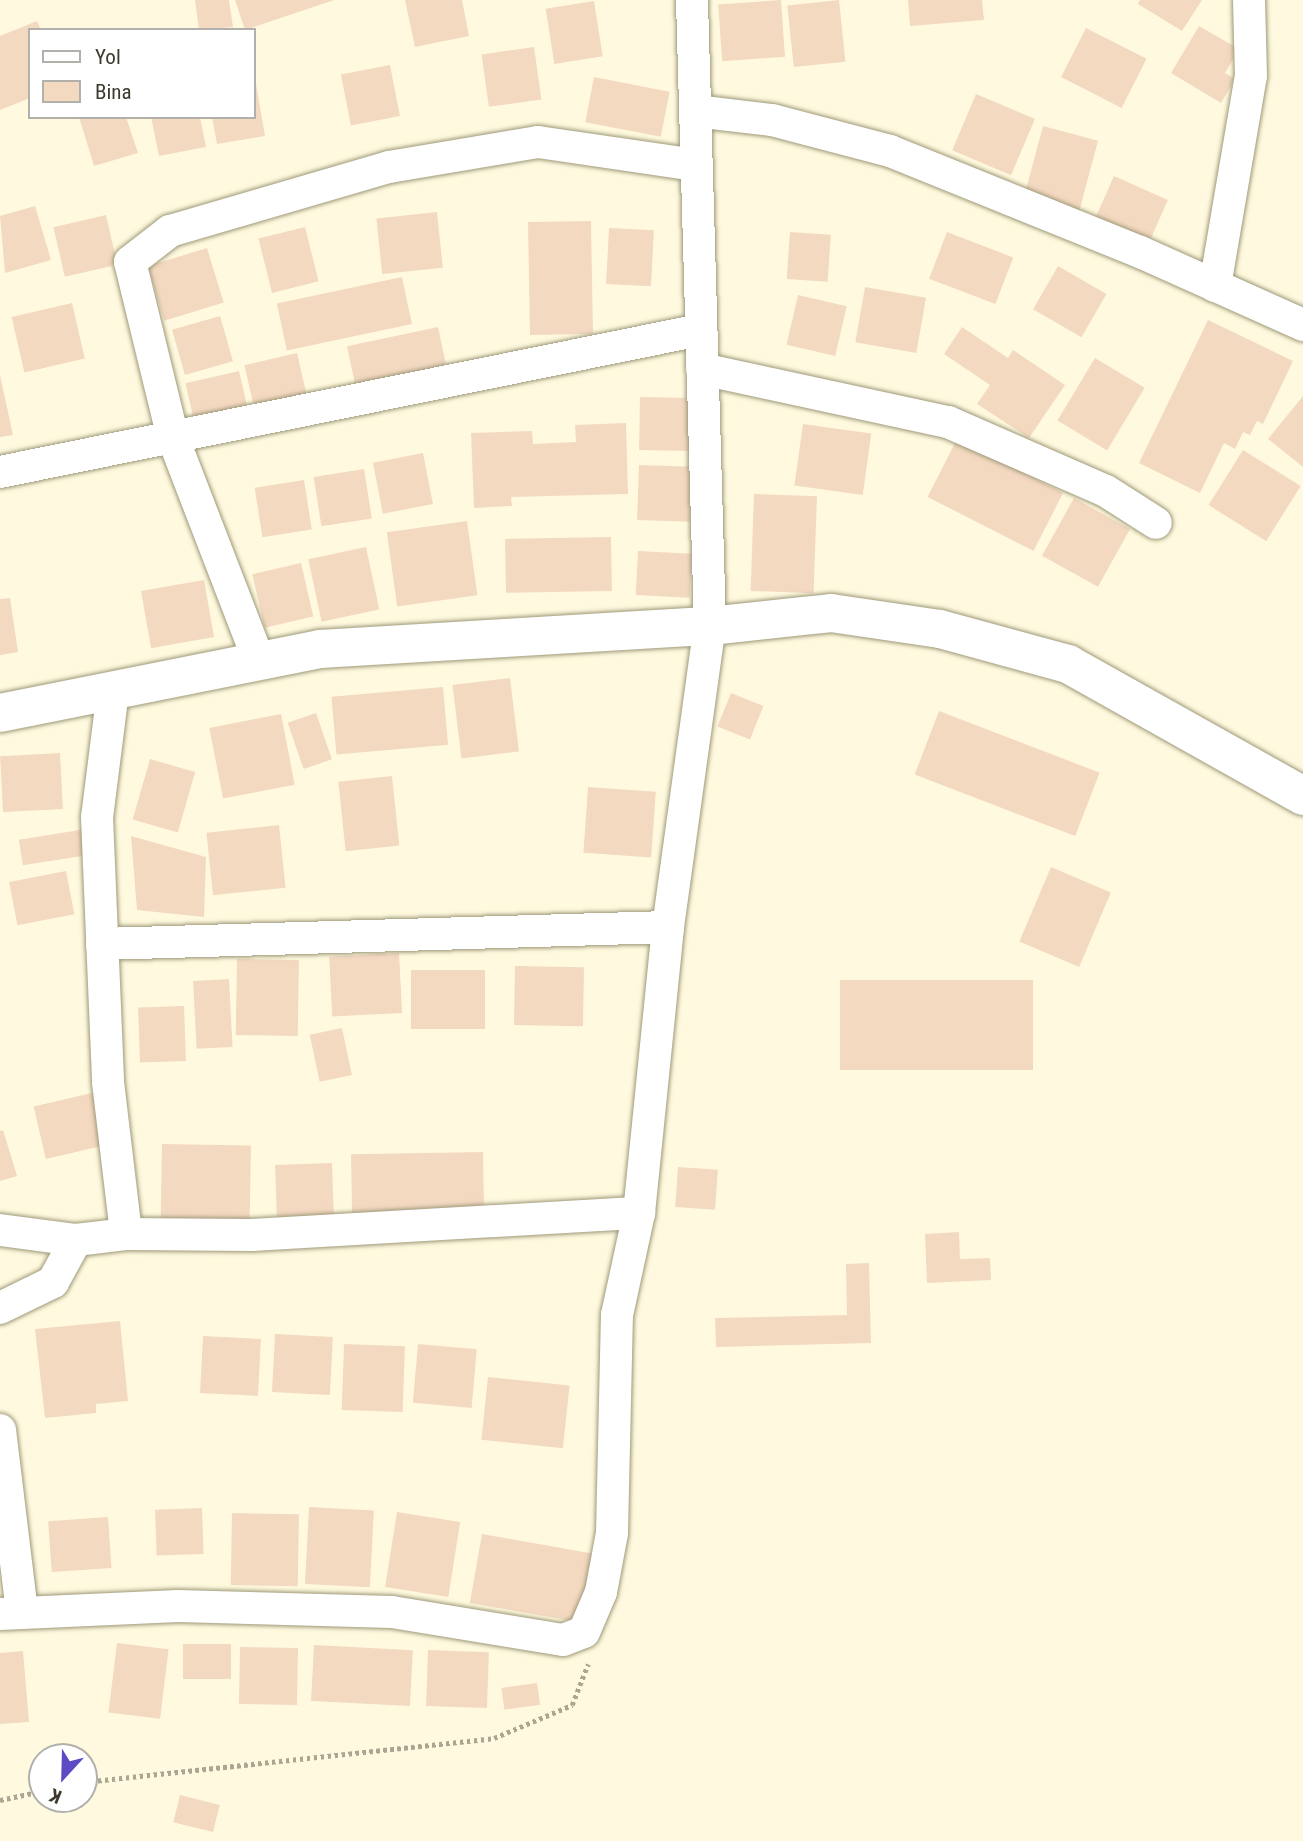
<!DOCTYPE html>
<html>
<head>
<meta charset="utf-8">
<style>
  body { margin:0 }
  #map { position:relative; width:1303px; height:1841px; overflow:hidden; background:#fffadf; font-family:"Roboto Condensed",sans-serif }
  div>[style] { position:absolute }
  [style*='--x'] { left:calc(var(--x)*1px); top:calc(var(--y)*1px); width:calc(var(--w)*1px); rotate:calc(var(--a)*1deg) }
  .building>* { inset:0; background:#f4d9c1; transform-origin:0 0 }
  .path>* { height:4.5px; margin-top:-2.25px; transform-origin:0; background:repeating-linear-gradient(90deg,#aaa691 0 3.5px,transparent 0 7px) }
  .roads { filter:drop-shadow(0 0 2px #9f997a) drop-shadow(0 0 2px #9f997a) }
  .minor>* { height:32px; margin:-16px; padding:0 16px; transform-origin:16px; border-radius:16px; background:#fff }
  .tertiary>* { height:38px; margin:-19px; padding:0 19px; transform-origin:19px; border-radius:19px; background:#fff }
  span { translate:-50% -50%; white-space:nowrap; text-align:center; line-height:1.15; -webkit-text-stroke:6px #fff; paint-order:stroke }
  .legend { position:absolute; left:28px; top:28px; width:228px; height:91px; box-sizing:border-box; background:#fff; border:2px solid #b1b0ab; margin:0; padding:9px 12px; list-style:none; font-size:21px; color:#3d3a2d }
  .legend li { display:flex; align-items:center; gap:14px; height:35px }
  .legend b { width:35px; border:2px solid #b1b0ab }
  .north { position:absolute; left:28px; top:1743px; width:70px; height:70px; box-sizing:border-box; background:#fff; border:2px solid #b1b0ab; border-radius:50%; rotate:202deg; font-size:19px; font-weight:700; line-height:28px; text-align:center; color:#3d3a2d }
  .north::after { content:''; display:block; margin:auto; width:24px; height:32px; background:#5c4bc3; clip-path:polygon(50% 0,100% 100%,50% 72%,0 100%) }
</style>
</head>
<body>
<div id="map">
  <div class="building">
    <div style="clip-path:polygon(195px 0,229px 0,233px 27px,199px 30px)"></div>
    <div style="clip-path:polygon(235px 0,334px 0,245px 30px)"></div>
    <div style="clip-path:polygon(405px 0,462px 0,469px 36px,415px 47px)"></div>
    <div style="left:781px;top:0;width:57px;height:63px;rotate:86deg"></div>
    <div style="left:839px;top:0;width:62px;height:52px;rotate:84deg"></div>
    <div style="clip-path:polygon(908px 0,982px 0,984px 20px,910px 26px)"></div>
    <div style="clip-path:polygon(1140px 0,1202px 0,1182px 31px,1138px 4px)"></div>
    <div style="left:594px;top:1px;width:56px;height:49px;rotate:81deg"></div>
    <div style="clip-path:polygon(37px 21px,41px 30px,30px 30px,30px 98px,0 110px,0 36px)"></div>
    <div style="clip-path:polygon(1199px 26px,1239px 49px,1225px 73px,1235px 79px,1221px 103px,1171px 73px)"></div>
    <div style="left:1086px;top:28px;width:68px;height:55px;rotate:27deg"></div>
    <div style="left:534px;top:47px;width:53px;height:53px;rotate:82deg"></div>
    <div style="left:390px;top:65px;width:52px;height:50px;rotate:79deg"></div>
    <div style="left:594px;top:77px;width:77px;height:46px;rotate:11deg"></div>
    <div style="clip-path:polygon(255px 78px,265px 136px,217px 144px,212px 117px,254px 117px)"></div>
    <div style="left:976px;top:94px;width:64px;height:61px;rotate:23deg"></div>
    <div style="clip-path:polygon(79px 117px,126px 117px,138px 153px,94px 166px)"></div>
    <div style="clip-path:polygon(151px 117px,200px 117px,206px 147px,159px 156px)"></div>
    <div style="left:1043px;top:126px;width:57px;height:74px;rotate:15deg"></div>
    <div style="left:1114px;top:176px;width:59px;height:52px;rotate:24deg"></div>
    <div style="clip-path:polygon(35px 206px,51px 260px,5px 273px,0 216px)"></div>
    <div style="left:437px;top:212px;width:56px;height:61px;rotate:84deg"></div>
    <div style="left:106px;top:215px;width:51px;height:54px;rotate:77deg"></div>
    <div style="left:591px;top:221px;width:113px;height:63px;rotate:89deg"></div>
    <div style="left:305px;top:227px;width:56px;height:48px;rotate:76deg"></div>
    <div style="left:609px;top:228px;width:45px;height:56px;rotate:3deg"></div>
    <div style="left:790px;top:232px;width:41px;height:47px;rotate:4deg"></div>
    <div style="left:947px;top:232px;width:71px;height:50px;rotate:21deg"></div>
    <div style="left:207px;top:248px;width:57px;height:62px;rotate:73deg"></div>
    <div style="left:1058px;top:266px;width:56px;height:50px;rotate:30deg"></div>
    <div style="left:402px;top:277px;width:48px;height:128px;rotate:78deg"></div>
    <div style="left:865px;top:287px;width:62px;height:56px;rotate:10deg"></div>
    <div style="left:798px;top:295px;width:50px;height:51px;rotate:13deg"></div>
    <div style="left:72px;top:303px;width:57px;height:62px;rotate:77deg"></div>
    <div style="left:220px;top:316px;width:47px;height:50px;rotate:74deg"></div>
    <div style="clip-path:polygon(1208px 320px,1293px 361px,1263px 424px,1257px 421px,1250px 435px,1243px 432px,1235px 449px,1224px 443px,1200px 493px,1139px 463px)"></div>
    <div style="left:438px;top:327px;width:45px;height:93px;rotate:78deg"></div>
    <div style="clip-path:polygon(962px 327px,1008px 358px,1013px 350px,1065px 385px,1029px 438px,977px 404px,990px 385px,944px 354px)"></div>
    <div style="left:297px;top:353px;width:49px;height:54px;rotate:77deg"></div>
    <div style="left:1095px;top:358px;width:58px;height:73px;rotate:31deg"></div>
    <div style="left:239px;top:371px;width:49px;height:55px;rotate:77deg"></div>
    <div style="clip-path:polygon(0 375px,13px 435px,0 437px)"></div>
    <div style="clip-path:polygon(1303px 396px,1303px 467px,1268px 439px)"></div>
    <div style="left:640px;top:397px;width:52px;height:53px;rotate:1deg"></div>
    <div style="clip-path:polygon(626px 423px,628px 494px,511px 497px,512px 506px,474px 508px,471px 433px,532px 431px,533px 444px,576px 442px,575px 425px)"></div>
    <div style="left:803px;top:424px;width:69px;height:62px;rotate:8deg"></div>
    <div style="left:957px;top:439px;width:119px;height:65px;rotate:27deg"></div>
    <div style="left:1243px;top:450px;width:68px;height:65px;rotate:32deg"></div>
    <div style="left:423px;top:453px;width:52px;height:51px;rotate:79deg"></div>
    <div style="left:639px;top:465px;width:53px;height:55px;rotate:2deg"></div>
    <div style="left:364px;top:469px;width:50px;height:51px;rotate:81deg"></div>
    <div style="left:304px;top:480px;width:50px;height:50px;rotate:81deg"></div>
    <div style="left:754px;top:494px;width:63px;height:97px;rotate:2deg"></div>
    <div style="left:1074px;top:498px;width:64px;height:66px;rotate:29deg"></div>
    <div style="left:467px;top:521px;width:75px;height:81px;rotate:82deg"></div>
    <div style="left:611px;top:537px;width:54px;height:106px;rotate:89deg"></div>
    <div style="left:366px;top:547px;width:64px;height:59px;rotate:78deg"></div>
    <div style="left:638px;top:551px;width:54px;height:44px;rotate:3deg"></div>
    <div style="left:301px;top:563px;width:55px;height:50px;rotate:77deg"></div>
    <div style="left:204px;top:580px;width:58px;height:64px;rotate:80deg"></div>
    <div style="clip-path:polygon(10px 598px,18px 652px,0 655px,0 599px)"></div>
    <div style="left:510px;top:678px;width:74px;height:58px;rotate:83deg"></div>
    <div style="left:443px;top:687px;width:58px;height:112px;rotate:85deg"></div>
    <div style="left:731px;top:693px;width:35px;height:36px;rotate:22deg"></div>
    <div style="left:939px;top:711px;width:172px;height:68px;rotate:21deg"></div>
    <div style="left:316px;top:713px;width:49px;height:30px;rotate:71deg"></div>
    <div style="left:281px;top:714px;width:72px;height:73px;rotate:79deg"></div>
    <div style="left:60px;top:753px;width:56px;height:60px;rotate:87deg"></div>
    <div style="left:150px;top:759px;width:47px;height:63px;rotate:16deg"></div>
    <div style="left:392px;top:776px;width:70px;height:54px;rotate:84deg"></div>
    <div style="left:588px;top:787px;width:68px;height:66px;rotate:4deg"></div>
    <div style="left:279px;top:825px;width:63px;height:73px;rotate:84deg"></div>
    <div style="left:86px;top:829px;width:26px;height:68px;rotate:81deg"></div>
    <div style="clip-path:polygon(131px 836px,206px 857px,204px 917px,137px 910px)"></div>
    <div style="left:1051px;top:867px;width:65px;height:81px;rotate:23deg"></div>
    <div style="left:66px;top:871px;width:44px;height:58px;rotate:79deg"></div>
    <div style="left:399px;top:953px;width:60px;height:70px;rotate:87deg"></div>
    <div style="left:237px;top:959px;width:62px;height:76px;rotate:1deg"></div>
    <div style="left:515px;top:966px;width:69px;height:59px;rotate:1deg"></div>
    <div style="left:485px;top:970px;width:59px;height:74px;rotate:90deg"></div>
    <div style="left:229px;top:979px;width:68px;height:36px;rotate:87deg"></div>
    <div style="left:840px;top:980px;width:193px;height:90px"></div>
    <div style="left:184px;top:1006px;width:55px;height:46px;rotate:88deg"></div>
    <div style="left:342px;top:1028px;width:48px;height:33px;rotate:78deg"></div>
    <div style="left:96px;top:1092px;width:54px;height:64px;rotate:77deg"></div>
    <div style="clip-path:polygon(3px 1130px,17px 1176px,0 1181px,0 1131px)"></div>
    <div style="left:162px;top:1144px;width:89px;height:74px;rotate:1deg"></div>
    <div style="left:483px;top:1152px;width:64px;height:132px;rotate:89deg"></div>
    <div style="left:332px;top:1163px;width:56px;height:57px;rotate:88deg"></div>
    <div style="left:678px;top:1167px;width:40px;height:40px;rotate:4deg"></div>
    <div style="clip-path:polygon(959px 1232px,960px 1259px,990px 1258px,991px 1280px,927px 1283px,925px 1234px)"></div>
    <div style="clip-path:polygon(869px 1263px,871px 1343px,716px 1347px,715px 1318px,847px 1315px,846px 1264px)"></div>
    <div style="clip-path:polygon(120px 1321px,128px 1401px,96px 1404px,96px 1413px,45px 1418px,35px 1329px)"></div>
    <div style="left:275px;top:1334px;width:58px;height:58px;rotate:3deg"></div>
    <div style="left:203px;top:1336px;width:58px;height:57px;rotate:3deg"></div>
    <div style="left:344px;top:1344px;width:61px;height:66px;rotate:2deg"></div>
    <div style="left:418px;top:1344px;width:59px;height:59px;rotate:5deg"></div>
    <div style="left:488px;top:1377px;width:82px;height:63px;rotate:6deg"></div>
    <div style="left:309px;top:1507px;width:65px;height:77px;rotate:3deg"></div>
    <div style="left:202px;top:1508px;width:46px;height:47px;rotate:88deg"></div>
    <div style="left:397px;top:1512px;width:64px;height:76px;rotate:9deg"></div>
    <div style="left:232px;top:1513px;width:67px;height:72px;rotate:1deg"></div>
    <div style="left:108px;top:1517px;width:51px;height:60px;rotate:86deg"></div>
    <div style="left:482px;top:1534px;width:116px;height:70px;rotate:10deg"></div>
    <div style="left:117px;top:1643px;width:52px;height:70px;rotate:7deg"></div>
    <div style="left:183px;top:1644px;width:48px;height:35px"></div>
    <div style="left:314px;top:1645px;width:99px;height:56px;rotate:3deg"></div>
    <div style="left:240px;top:1647px;width:58px;height:57px;rotate:1deg"></div>
    <div style="left:428px;top:1650px;width:61px;height:56px;rotate:2deg"></div>
    <div style="clip-path:polygon(23px 1651px,29px 1722px,0 1724px,0 1653px)"></div>
    <div style="left:537px;top:1683px;width:22px;height:36px;rotate:82deg"></div>
    <div style="left:180px;top:1795px;width:41px;height:28px;rotate:14deg"></div>
  </div>
  <div class="path">
    <div style="--x:84;--y:1782;--w:412;--a:-6.1"></div>
    <div style="--x:494;--y:1738;--w:85;--a:-22.9"></div>
    <div style="--x:572;--y:1705;--w:44;--a:-68.7"></div>
    <div style="--x:0;--y:1800;--w:43;--a:-12.1"></div>
  </div>
  <div class="roads">
    <div class="minor">
      <div style="--x:695;--y:111;--w:78;--a:6.7"></div>
      <div style="--x:772;--y:120;--w:122;--a:14.7"></div>
      <div style="--x:890;--y:151;--w:270;--a:22"></div>
      <div style="--x:1140;--y:252;--w:179;--a:24.1"></div>
      <div style="--x:1215;--y:286;--w:213;--a:-80.3"></div>
      <div style="--x:1251;--y:76;--w:76;--a:-91.5"></div>
      <div style="--x:702;--y:369;--w:252;--a:12.2"></div>
      <div style="--x:948;--y:422;--w:172;--a:23.6"></div>
      <div style="--x:1106;--y:491;--w:59;--a:32.6"></div>
      <div style="--x:0;--y:472;--w:714;--a:-11.47"></div>
      <div style="--x:259;--y:661;--w:239;--a:-111.1"></div>
      <div style="--x:173;--y:438;--w:181;--a:-103.7"></div>
      <div style="--x:130;--y:262;--w:51;--a:-37.8"></div>
      <div style="--x:170;--y:231;--w:228;--a:-16.3"></div>
      <div style="--x:389;--y:167;--w:151;--a:-9.5"></div>
      <div style="--x:538;--y:142;--w:160;--a:8.3"></div>
      <div style="--x:113;--y:691;--w:127;--a:97.2"></div>
      <div style="--x:97;--y:817;--w:265;--a:87.6"></div>
      <div style="--x:108;--y:1082;--w:153;--a:83.2"></div>
      <div style="--x:102;--y:944;--w:566;--a:-1.72"></div>
      <div style="--x:0;--y:1230;--w:77;--a:7.5"></div>
      <div style="--x:76;--y:1240;--w:50;--a:-6.8"></div>
      <div style="--x:126;--y:1234;--w:126;--a:0.5"></div>
      <div style="--x:252;--y:1235;--w:388;--a:-3.3"></div>
      <div style="--x:0;--y:1308;--w:59;--a:-26.1"></div>
      <div style="--x:53;--y:1282;--w:48;--a:-61.3"></div>
      <div style="--x:0;--y:1430;--w:182;--a:83.1"></div>
      <div style="--x:0;--y:1614;--w:178;--a:-2.6"></div>
      <div style="--x:178;--y:1606;--w:214;--a:1.6"></div>
      <div style="--x:392;--y:1612;--w:173;--a:9.3"></div>
      <div style="--x:563;--y:1640;--w:22;--a:-21"></div>
      <div style="--x:584;--y:1632;--w:43;--a:-67"></div>
      <div style="--x:601;--y:1592;--w:60;--a:-79.4"></div>
      <div style="--x:612;--y:1533;--w:218;--a:-88.7"></div>
      <div style="--x:617;--y:1315;--w:104;--a:-77.8"></div>
      <div style="--x:639;--y:1213;--w:287;--a:-84.2"></div>
      <div style="--x:668;--y:927;--w:304;--a:-82.1"></div>
      <div style="--x:710;--y:626;--w:626;--a:-91.65"></div>
    </div>
    <div class="tertiary">
      <div style="--x:0;--y:713;--w:326;--a:-11.3"></div>
      <div style="--x:320;--y:649;--w:391;--a:-3.4"></div>
      <div style="--x:710;--y:626;--w:122;--a:-6.1"></div>
      <div style="--x:831;--y:613;--w:110;--a:8.4"></div>
      <div style="--x:940;--y:629;--w:133;--a:15.3"></div>
      <div style="--x:1068;--y:664;--w:270;--a:29.3"></div>
    </div>
  </div>
  <ul class="legend">
  <li><b style="height:9px;background:#fff"></b>Yol</li>
  <li><b style="height:19px;background:#f4d9c1"></b>Bina</li>
  </ul>
  <div class="north">K</div>
</div>
</body>
</html>
